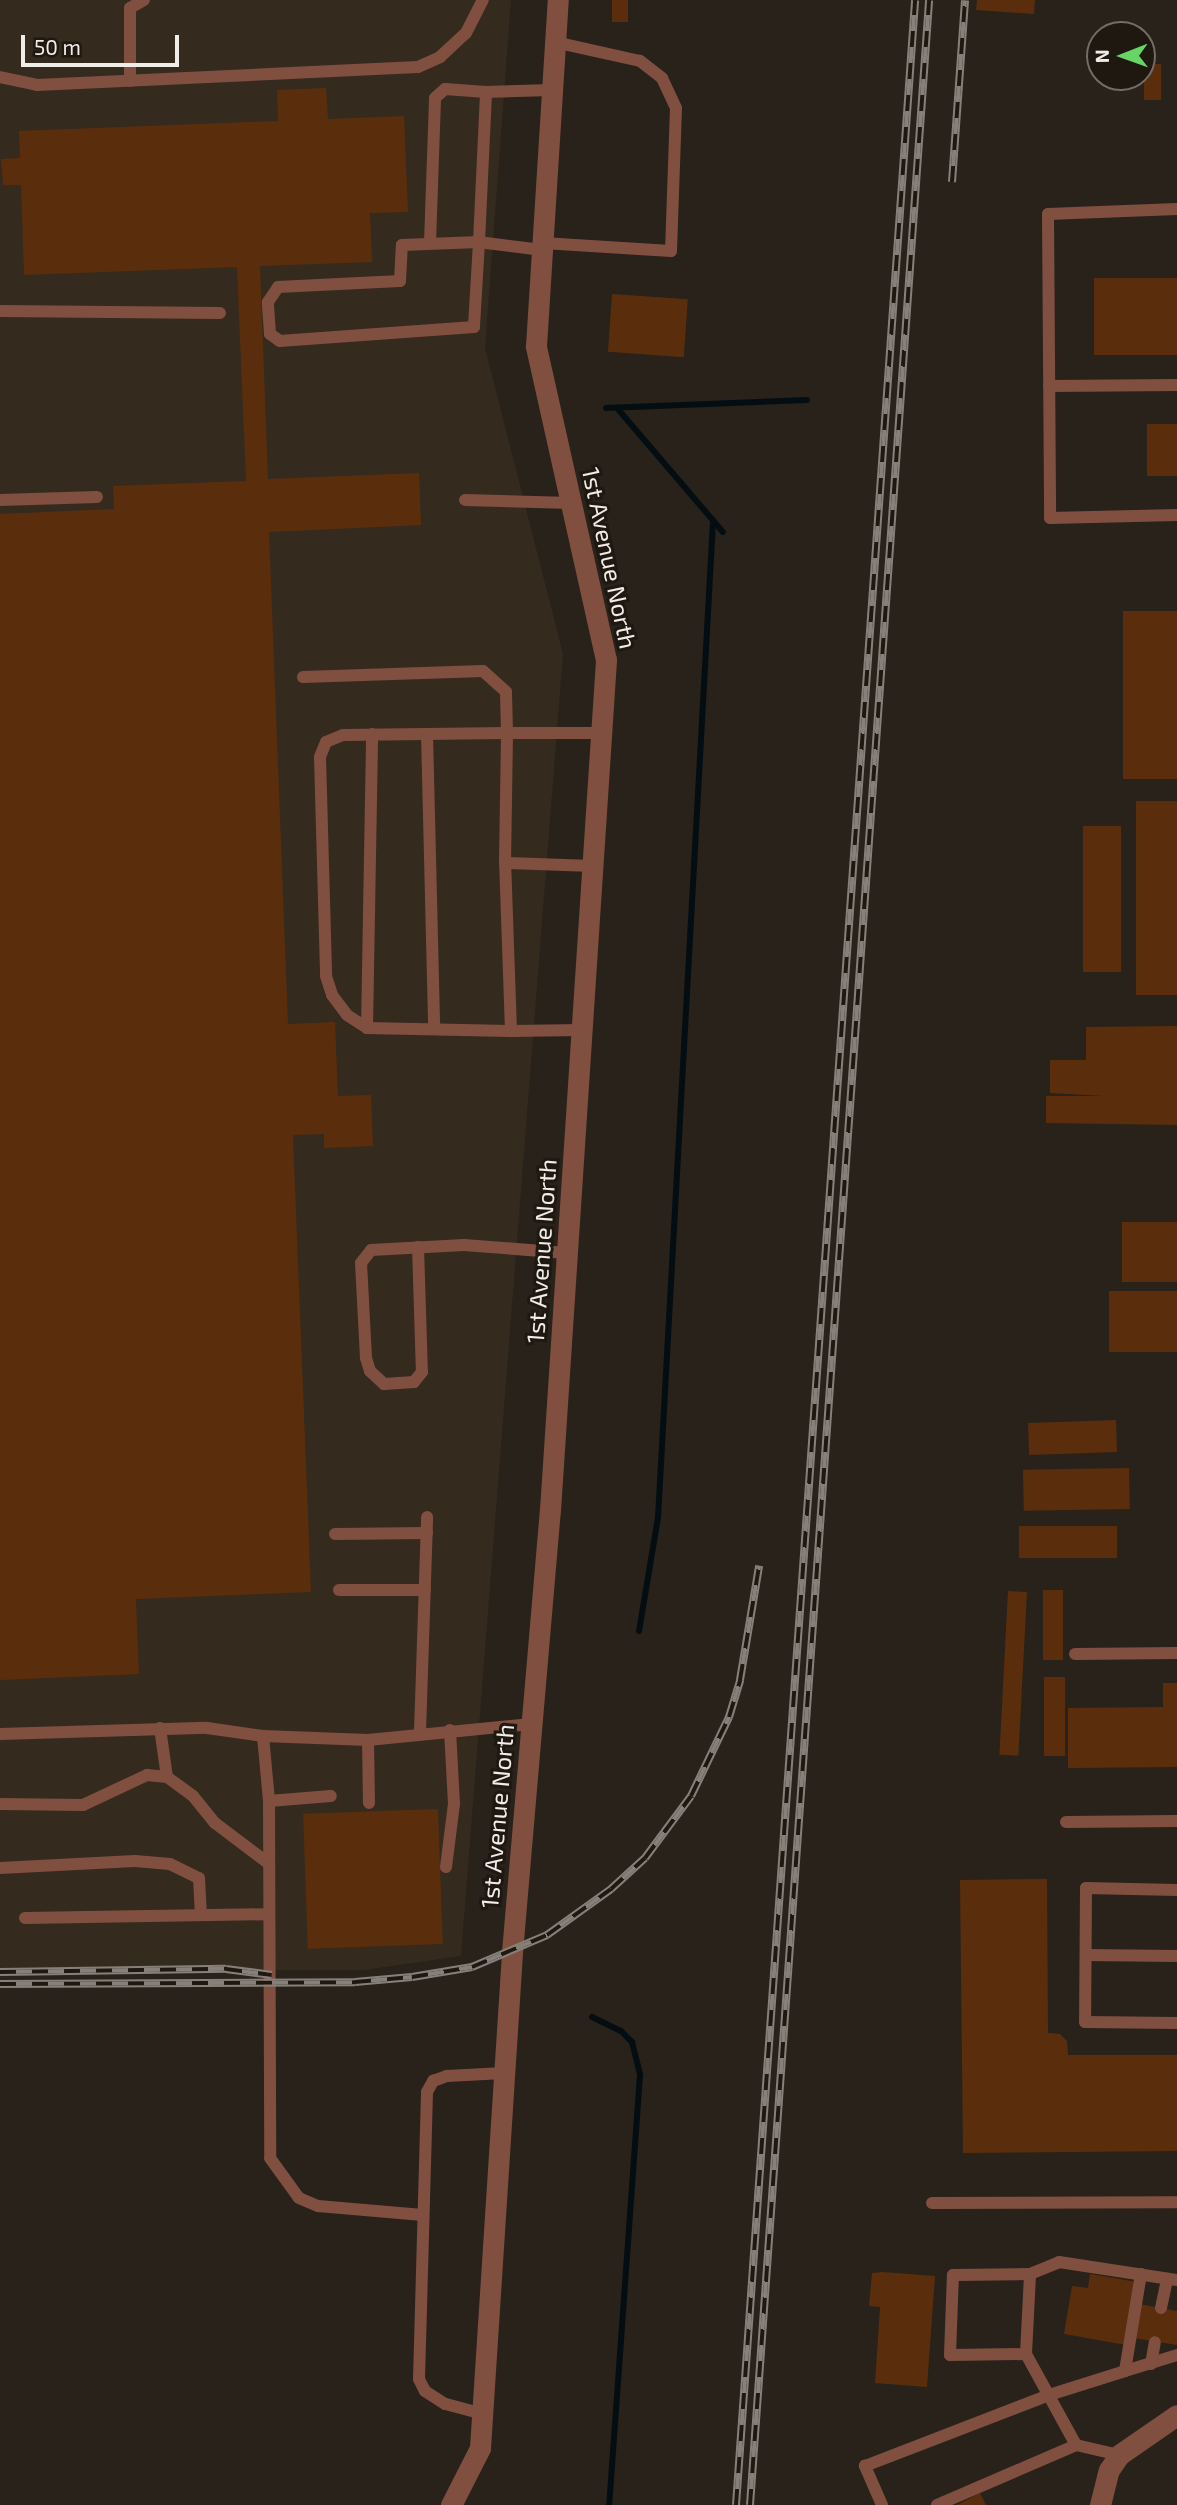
<!DOCTYPE html>
<html>
<head>
<meta charset="utf-8">
<style>
  body { margin:0 }
  #map { position:relative; width:1177px; height:2505px; overflow:hidden; background:#28221a; font-family:"Exo 2",sans-serif }
  div>[style] { position:absolute }
  [style*='--x'] { left:calc(var(--x)*1px); top:calc(var(--y)*1px); width:calc(var(--w)*1px); rotate:calc(var(--a)*1deg) }
  .built>* { inset:0; background:#352a1e }
  .stream>* { height:6px; margin:-3px; padding:0 3px; transform-origin:3px; border-radius:3px; background:#040e12 }
  .building>* { inset:0; background:#5a2e0c; transform-origin:0 0 }
  .lane>* { height:12px; margin:-6px; padding:0 6px; transform-origin:6px; border-radius:6px; background:#804f3f }
  .street>* { height:21px; margin:-10.5px; padding:0 10.5px; transform-origin:10.5px; border-radius:10.5px; background:#804f3f }
  .rail>* { height:8px; margin-top:-4px; transform-origin:0; background:repeating-linear-gradient(90deg,#1e1811 0 16px,#858079 0 32px); box-sizing:border-box; border-block:2px solid #858079 }
  span { translate:-50% -50%; white-space:nowrap; text-align:center; line-height:1.15; -webkit-text-stroke:6px #1e1811; paint-order:stroke }
  .street-label { font-size:24px; color:#f0ece7 }
  .north { position:absolute; left:1086px; top:21px; width:70px; height:70px; box-sizing:border-box; background:#1e1811; border:2px solid #726d67; border-radius:50%; rotate:269deg; font-size:19px; font-weight:700; line-height:28px; text-align:center; color:#f0ece7 }
  .north::after { content:''; display:block; margin:auto; width:24px; height:32px; background:#67d466; clip-path:polygon(50% 0,100% 100%,50% 72%,0 100%) }
  .scale { position:absolute; left:21px; top:35px; width:158px; height:32px; box-sizing:border-box; border:4px solid #f0ece7; border-top:0; padding-left:9px; font-size:21px; line-height:24px; white-space:nowrap; color:#f0ece7; -webkit-text-stroke:5px #1e1811; paint-order:stroke }
</style>
</head>
<body>
<div id="map">
  <div class="built">
    <div style="clip-path:polygon(0 0,511px 0,485px 348px,563px 654px,461px 1956px,364px 1970px,0 1970px)"></div>
  </div>
  <div class="stream">
    <div style="--x:606;--y:408;--w:201;--a:-2.3"></div>
    <div style="--x:617;--y:408;--w:163;--a:49.5"></div>
    <div style="--x:639;--y:1631;--w:115;--a:-80.5"></div>
    <div style="--x:658;--y:1518;--w:999;--a:-86.84"></div>
    <div style="--x:592;--y:2017;--w:32;--a:26"></div>
    <div style="--x:621;--y:2031;--w:16;--a:45"></div>
    <div style="--x:632;--y:2042;--w:34;--a:76"></div>
    <div style="--x:640;--y:2075;--w:431;--a:94.1"></div>
  </div>
  <div class="building">
    <div style="left:612px;top:0;width:16px;height:22px"></div>
    <div style="clip-path:polygon(977px 0,1035px 0,1034px 14px,976px 10px)"></div>
    <div style="left:1144px;top:64px;width:17px;height:36px"></div>
    <div style="clip-path:polygon(326px 88px,328px 119px,404px 116px,408px 212px,370px 213px,372px 262px,260px 266px,268px 479px,419px 473px,421px 525px,269px 532px,288px 1024px,335px 1022px,338px 1096px,371px 1095px,373px 1146px,324px 1148px,324px 1134px,293px 1135px,311px 1592px,136px 1599px,139px 1674px,0 1680px,0 514px,114px 509px,113px 486px,246px 481px,237px 267px,24px 275px,21px 185px,3px 185px,1px 159px,20px 158px,19px 131px,278px 121px,277px 90px)"></div>
    <div style="left:1177px;top:278px;width:77px;height:83px;rotate:90deg"></div>
    <div style="left:612px;top:294px;width:76px;height:58px;rotate:4deg"></div>
    <div style="left:1147px;top:424px;width:30px;height:52px"></div>
    <div style="left:1177px;top:611px;width:168px;height:54px;rotate:90deg"></div>
    <div style="left:1177px;top:801px;width:194px;height:41px;rotate:90deg"></div>
    <div style="left:1083px;top:826px;width:38px;height:146px"></div>
    <div style="clip-path:polygon(1177px 1026px,1177px 1125px,1046px 1123px,1046px 1096px,1103px 1096px,1050px 1093px,1050px 1060px,1086px 1060px,1086px 1027px)"></div>
    <div style="left:1122px;top:1222px;width:55px;height:60px"></div>
    <div style="left:1177px;top:1291px;width:61px;height:68px;rotate:90deg"></div>
    <div style="left:1116px;top:1420px;width:32px;height:88px;rotate:88deg"></div>
    <div style="left:1129px;top:1468px;width:41px;height:106px;rotate:89deg"></div>
    <div style="left:1019px;top:1526px;width:98px;height:32px"></div>
    <div style="left:1043px;top:1590px;width:20px;height:70px"></div>
    <div style="left:1008px;top:1591px;width:19px;height:164px;rotate:3deg"></div>
    <div style="left:1065px;top:1677px;width:79px;height:21px;rotate:90deg"></div>
    <div style="clip-path:polygon(1163px 1683px,1177px 1683px,1177px 1767px,1068px 1768px,1068px 1708px,1163px 1707px)"></div>
    <div style="left:438px;top:1809px;width:135px;height:135px;rotate:88deg"></div>
    <div style="clip-path:polygon(1047px 1879px,1048px 2033px,1060px 2034px,1067px 2041px,1068px 2055px,1177px 2055px,1177px 2151px,963px 2153px,960px 1880px)"></div>
    <div style="clip-path:polygon(882px 2272px,935px 2276px,927px 2387px,875px 2383px,880px 2307px,869px 2306px,872px 2273px)"></div>
    <div style="clip-path:polygon(1090px 2274px,1137px 2282px,1126px 2345px,1064px 2334px,1072px 2286px,1088px 2288px)"></div>
    <div style="clip-path:polygon(1139px 2304px,1177px 2311px,1177px 2345px,1134px 2338px)"></div>
    <div style="clip-path:polygon(980px 2493px,986px 2505px,957px 2505px)"></div>
  </div>
  <div class="lane">
    <div style="--x:0;--y:77;--w:38;--a:12"></div>
    <div style="--x:37;--y:85;--w:381;--a:-2.7"></div>
    <div style="--x:418;--y:67;--w:24;--a:-24"></div>
    <div style="--x:440;--y:57;--w:35;--a:-43"></div>
    <div style="--x:466;--y:33;--w:37;--a:-63"></div>
    <div style="--x:130;--y:81;--w:73;--a:-90"></div>
    <div style="--x:130;--y:8;--w:16;--a:-30"></div>
    <div style="--x:1177;--y:209;--w:129;--a:177.8"></div>
    <div style="--x:1048;--y:214;--w:304;--a:89.6"></div>
    <div style="--x:1050;--y:518;--w:127;--a:-1.4"></div>
    <div style="--x:479;--y:242;--w:85;--a:93.4"></div>
    <div style="--x:474;--y:327;--w:195;--a:175.9"></div>
    <div style="--x:280;--y:341;--w:12;--a:-145"></div>
    <div style="--x:270;--y:334;--w:32;--a:-94"></div>
    <div style="--x:268;--y:302;--w:18;--a:-56"></div>
    <div style="--x:278;--y:287;--w:122;--a:-2.8"></div>
    <div style="--x:400;--y:281;--w:36;--a:-87"></div>
    <div style="--x:402;--y:245;--w:77;--a:-2.2"></div>
    <div style="--x:430;--y:243;--w:145;--a:-88"></div>
    <div style="--x:435;--y:98;--w:13;--a:-42"></div>
    <div style="--x:445;--y:89;--w:41;--a:4.2"></div>
    <div style="--x:543;--y:243;--w:128;--a:3.6"></div>
    <div style="--x:671;--y:251;--w:143;--a:-88"></div>
    <div style="--x:676;--y:108;--w:33;--a:-115"></div>
    <div style="--x:662;--y:78;--w:28;--a:-142"></div>
    <div style="--x:640;--y:61;--w:87;--a:-167.4"></div>
    <div style="--x:542;--y:250;--w:64;--a:-172.8"></div>
    <div style="--x:479;--y:242;--w:150;--a:-87.3"></div>
    <div style="--x:486;--y:92;--w:66;--a:-1.7"></div>
    <div style="--x:0;--y:311;--w:220;--a:0.5"></div>
    <div style="--x:1049;--y:386;--w:128;--a:-0.4"></div>
    <div style="--x:0;--y:500;--w:97;--a:-1.8"></div>
    <div style="--x:465;--y:500;--w:106;--a:1.6"></div>
    <div style="--x:303;--y:677;--w:180;--a:-1.9"></div>
    <div style="--x:483;--y:671;--w:31;--a:42"></div>
    <div style="--x:506;--y:692;--w:41;--a:88.6"></div>
    <div style="--x:507;--y:733;--w:164;--a:179.3"></div>
    <div style="--x:343;--y:735;--w:18;--a:158"></div>
    <div style="--x:326;--y:742;--w:16;--a:112"></div>
    <div style="--x:320;--y:757;--w:219;--a:88.4"></div>
    <div style="--x:326;--y:976;--w:20;--a:72"></div>
    <div style="--x:332;--y:995;--w:25;--a:53"></div>
    <div style="--x:347;--y:1015;--w:24;--a:33"></div>
    <div style="--x:367;--y:1028;--w:144;--a:1.2"></div>
    <div style="--x:427;--y:734;--w:295;--a:88.6"></div>
    <div style="--x:505;--y:863;--w:88;--a:2"></div>
    <div style="--x:367;--y:1028;--w:294;--a:-89"></div>
    <div style="--x:582;--y:1030;--w:71;--a:179.2"></div>
    <div style="--x:511;--y:1031;--w:168;--a:-92"></div>
    <div style="--x:505;--y:863;--w:130;--a:-89.1"></div>
    <div style="--x:507;--y:733;--w:95;--a:0"></div>
    <div style="--x:418;--y:1247;--w:125;--a:88.2"></div>
    <div style="--x:422;--y:1372;--w:13;--a:129"></div>
    <div style="--x:414;--y:1382;--w:30;--a:176"></div>
    <div style="--x:384;--y:1384;--w:19;--a:-137"></div>
    <div style="--x:370;--y:1371;--w:14;--a:-107"></div>
    <div style="--x:366;--y:1358;--w:95;--a:-93"></div>
    <div style="--x:361;--y:1263;--w:16;--a:-52"></div>
    <div style="--x:371;--y:1250;--w:93;--a:-3.1"></div>
    <div style="--x:464;--y:1245;--w:103;--a:4.4"></div>
    <div style="--x:335;--y:1534;--w:92;--a:-0.6"></div>
    <div style="--x:339;--y:1590;--w:86;--a:0"></div>
    <div style="--x:1075;--y:1654;--w:102;--a:-0.6"></div>
    <div style="--x:160;--y:1728;--w:49;--a:81.9"></div>
    <div style="--x:420;--y:1732;--w:215;--a:-88.1"></div>
    <div style="--x:0;--y:1734;--w:207;--a:-1.7"></div>
    <div style="--x:207;--y:1728;--w:57;--a:8.1"></div>
    <div style="--x:263;--y:1736;--w:65;--a:84.7"></div>
    <div style="--x:269;--y:1801;--w:357;--a:89.8"></div>
    <div style="--x:270;--y:2158;--w:49;--a:54.1"></div>
    <div style="--x:299;--y:2198;--w:21;--a:23"></div>
    <div style="--x:318;--y:2206;--w:105;--a:4.9"></div>
    <div style="--x:263;--y:1736;--w:105;--a:2.2"></div>
    <div style="--x:368;--y:1740;--w:164;--a:-5.6"></div>
    <div style="--x:368;--y:1740;--w:63;--a:89.1"></div>
    <div style="--x:269;--y:1801;--w:62;--a:-4.6"></div>
    <div style="--x:0;--y:1804;--w:83;--a:0.7"></div>
    <div style="--x:83;--y:1805;--w:71;--a:-25.1"></div>
    <div style="--x:147;--y:1775;--w:20;--a:6"></div>
    <div style="--x:167;--y:1777;--w:32;--a:36"></div>
    <div style="--x:193;--y:1796;--w:35;--a:51"></div>
    <div style="--x:215;--y:1823;--w:66;--a:37"></div>
    <div style="--x:1066;--y:1822;--w:111;--a:-0.5"></div>
    <div style="--x:446;--y:1867;--w:64;--a:-82.8"></div>
    <div style="--x:454;--y:1804;--w:74;--a:-93.1"></div>
    <div style="--x:0;--y:1868;--w:135;--a:-3"></div>
    <div style="--x:135;--y:1861;--w:35;--a:5"></div>
    <div style="--x:170;--y:1864;--w:32;--a:26"></div>
    <div style="--x:199;--y:1878;--w:37;--a:87"></div>
    <div style="--x:1177;--y:1890;--w:91;--a:-178.7"></div>
    <div style="--x:1086;--y:1888;--w:134;--a:90.4"></div>
    <div style="--x:1085;--y:2022;--w:92;--a:0.6"></div>
    <div style="--x:25;--y:1918;--w:243;--a:-0.9"></div>
    <div style="--x:1086;--y:1955;--w:91;--a:0.6"></div>
    <div style="--x:932;--y:2203;--w:245;--a:-0.2"></div>
    <div style="--x:1141;--y:2274;--w:98;--a:99.4"></div>
    <div style="--x:1125;--y:2371;--w:54;--a:-17.1"></div>
    <div style="--x:1161;--y:2308;--w:30;--a:-78"></div>
    <div style="--x:1026;--y:2354;--w:76;--a:179.2"></div>
    <div style="--x:950;--y:2355;--w:80;--a:-87.9"></div>
    <div style="--x:953;--y:2275;--w:77;--a:-0.7"></div>
    <div style="--x:1151;--y:2364;--w:22;--a:-80"></div>
    <div style="--x:483;--y:2414;--w:39;--a:-165"></div>
    <div style="--x:445;--y:2404;--w:24;--a:-147"></div>
    <div style="--x:425;--y:2391;--w:13;--a:-117"></div>
    <div style="--x:419;--y:2379;--w:287;--a:-88.4"></div>
    <div style="--x:427;--y:2092;--w:13;--a:-61"></div>
    <div style="--x:433;--y:2081;--w:15;--a:-20"></div>
    <div style="--x:447;--y:2076;--w:57;--a:-3"></div>
    <div style="--x:1119;--y:2455;--w:44;--a:-166.9"></div>
    <div style="--x:1076;--y:2445;--w:104;--a:-118.8"></div>
    <div style="--x:1026;--y:2354;--w:80;--a:-87.1"></div>
    <div style="--x:1030;--y:2274;--w:31;--a:-22"></div>
    <div style="--x:1059;--y:2262;--w:119;--a:8.7"></div>
    <div style="--x:882;--y:2505;--w:43;--a:-113.6"></div>
    <div style="--x:865;--y:2466;--w:197;--a:-21.1"></div>
    <div style="--x:1049;--y:2395;--w:80;--a:-17.5"></div>
    <div style="--x:937;--y:2505;--w:151;--a:-23.3"></div>
  </div>
  <div class="street">
    <div style="--x:451;--y:2505;--w:64;--a:-63"></div>
    <div style="--x:480;--y:2448;--w:497;--a:-86.3"></div>
    <div style="--x:512;--y:1952;--w:444;--a:-85.1"></div>
    <div style="--x:550;--y:1510;--w:852;--a:-86.23"></div>
    <div style="--x:606;--y:660;--w:322;--a:-102.6"></div>
    <div style="--x:536;--y:346;--w:347;--a:-86.4"></div>
    <div style="--x:1100;--y:2505;--w:36;--a:-76"></div>
    <div style="--x:1109;--y:2470;--w:18;--a:-56"></div>
    <div style="--x:1119;--y:2455;--w:70;--a:-34.6"></div>
  </div>
  <div class="rail">
    <div style="--x:952;--y:182;--w:182;--a:-85.9"></div>
    <div style="--x:0;--y:1972;--w:226;--a:-0.8"></div>
    <div style="--x:226;--y:1969;--w:46;--a:7.4"></div>
    <div style="--x:0;--y:1984;--w:355;--a:-0.3"></div>
    <div style="--x:355;--y:1982;--w:57;--a:-5"></div>
    <div style="--x:412;--y:1977;--w:61;--a:-9.5"></div>
    <div style="--x:472;--y:1967;--w:82;--a:-23.1"></div>
    <div style="--x:547;--y:1935;--w:79;--a:-35.7"></div>
    <div style="--x:611;--y:1889;--w:46;--a:-42.4"></div>
    <div style="--x:645;--y:1858;--w:77;--a:-53.4"></div>
    <div style="--x:691;--y:1796;--w:88;--a:-64.3"></div>
    <div style="--x:729;--y:1717;--w:39;--a:-73"></div>
    <div style="--x:740;--y:1680;--w:116;--a:-80.5"></div>
    <div style="--x:736;--y:2505;--w:2511;--a:-85.91"></div>
    <div style="--x:750;--y:2505;--w:2511;--a:-85.91"></div>
  </div>
  <div class="street-label">
    <span style="left:610px;top:558px;rotate:78deg">1st Avenue North</span>
    <span style="left:541px;top:1251px;rotate:-86deg">1st Avenue North</span>
    <span style="left:497px;top:1816px;rotate:-85deg">1st Avenue North</span>
  </div>
  <div class="north">N</div>
  <div class="scale">50 m</div>
</div>
</body>
</html>
